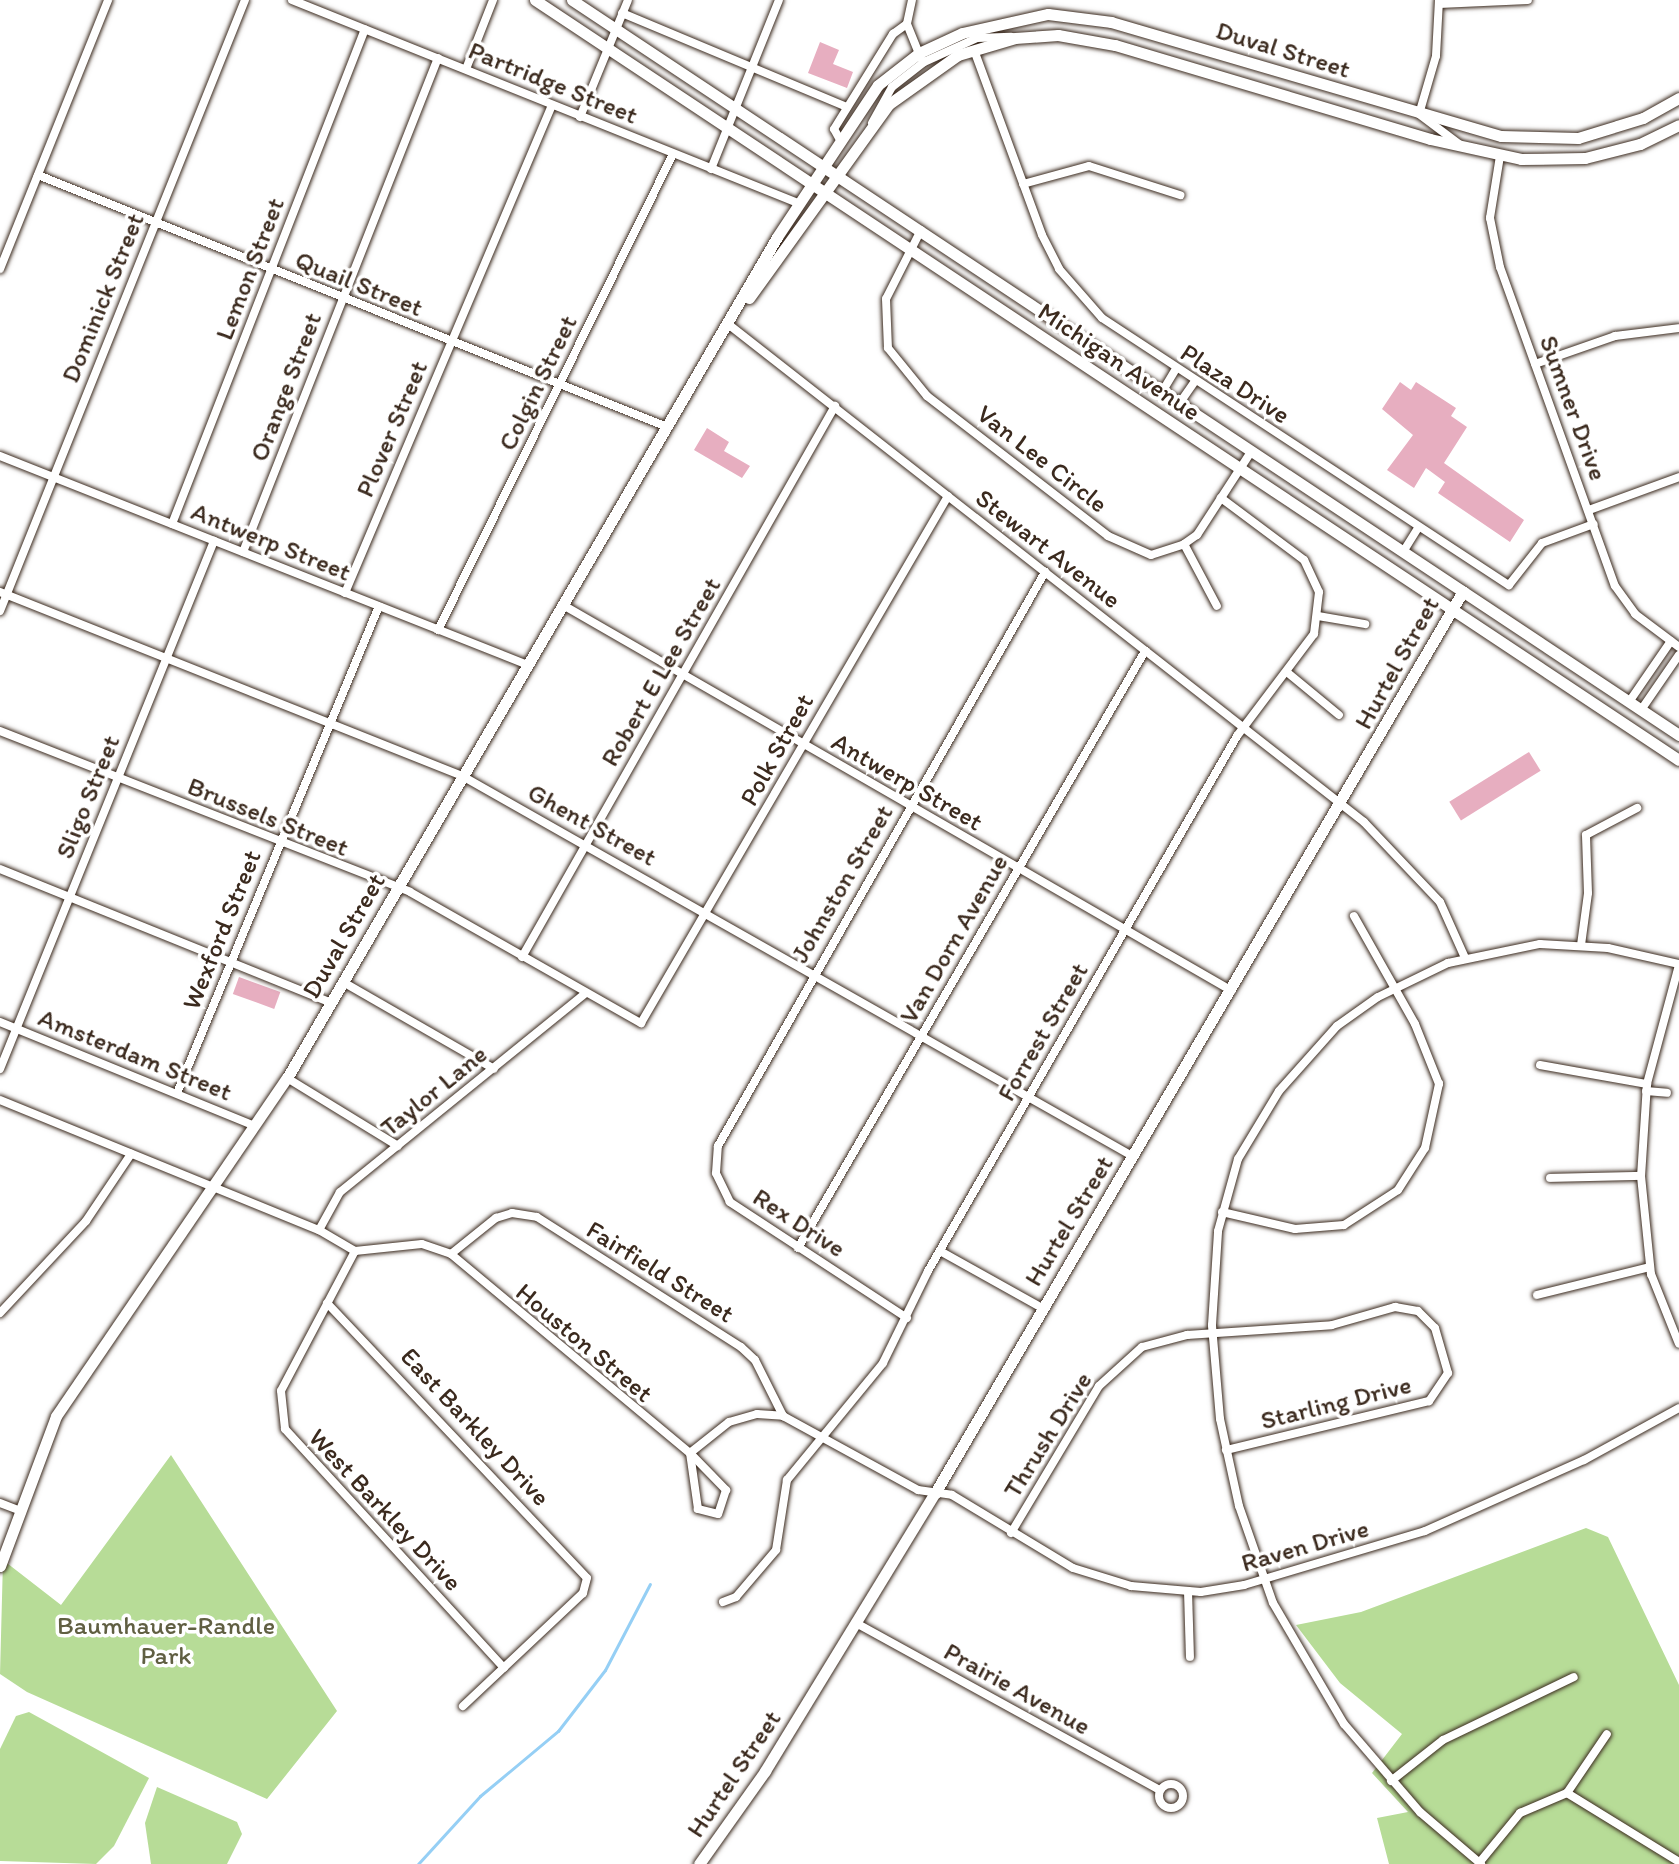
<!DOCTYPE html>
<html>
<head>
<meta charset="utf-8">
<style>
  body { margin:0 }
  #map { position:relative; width:1679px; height:1864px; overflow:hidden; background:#fff; font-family:Itim,sans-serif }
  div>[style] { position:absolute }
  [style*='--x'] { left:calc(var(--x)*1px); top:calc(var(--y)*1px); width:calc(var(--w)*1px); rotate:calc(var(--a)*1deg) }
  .green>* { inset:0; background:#b7dc97 }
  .stream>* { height:3px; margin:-1.5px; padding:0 1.5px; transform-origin:1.5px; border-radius:1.5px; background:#95cff5 }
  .building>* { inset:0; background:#e7aec0; transform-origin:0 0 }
  .roads { filter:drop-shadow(0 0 2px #3b2a1e) drop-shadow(0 0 2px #3b2a1e) }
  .street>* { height:8px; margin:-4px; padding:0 4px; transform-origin:4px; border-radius:4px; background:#fff }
  .street>.ring { margin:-4px; padding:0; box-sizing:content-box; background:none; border:8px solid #fff; border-radius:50% }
  .secondary>* { height:11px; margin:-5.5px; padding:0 5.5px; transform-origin:5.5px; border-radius:5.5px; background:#fff }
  span { translate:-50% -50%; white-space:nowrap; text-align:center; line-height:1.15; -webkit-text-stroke:7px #fff; paint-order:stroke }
  .street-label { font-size:26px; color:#3b2a1e }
  .park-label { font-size:26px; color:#605f42 }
</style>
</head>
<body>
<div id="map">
  <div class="green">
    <div style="clip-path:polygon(171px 1455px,337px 1711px,267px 1799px,27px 1692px,0 1674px,3px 1560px,61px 1605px)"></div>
    <div style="clip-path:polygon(1586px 1528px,1608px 1537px,1679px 1685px,1679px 1864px,1389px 1864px,1377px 1818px,1408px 1812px,1372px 1773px,1402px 1734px,1340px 1683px,1296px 1625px,1361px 1612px)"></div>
    <div style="clip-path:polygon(29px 1712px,149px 1778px,114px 1846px,96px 1864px,0 1861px,0 1749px,16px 1716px)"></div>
    <div style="clip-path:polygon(157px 1787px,237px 1822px,242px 1834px,227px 1864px,151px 1864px,145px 1823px)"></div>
  </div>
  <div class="stream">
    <div style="--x:418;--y:1864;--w:92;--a:-47.6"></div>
    <div style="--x:480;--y:1796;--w:102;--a:-39.8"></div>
    <div style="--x:558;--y:1731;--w:77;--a:-52.4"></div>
    <div style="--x:605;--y:1670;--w:97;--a:-62.4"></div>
  </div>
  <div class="building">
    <div style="clip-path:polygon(820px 42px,839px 50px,833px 64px,853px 72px,847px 88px,808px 73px)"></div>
    <div style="clip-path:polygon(1400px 382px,1411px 390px,1416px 382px,1456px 408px,1451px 416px,1467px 427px,1444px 463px,1524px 520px,1510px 542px,1438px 493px,1445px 482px,1426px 468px,1414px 488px,1387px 470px,1413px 435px,1382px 409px)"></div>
    <div style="clip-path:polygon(707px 428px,729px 442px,724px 451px,750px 466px,742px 478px,694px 450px)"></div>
    <div style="left:1529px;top:752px;width:22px;height:94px;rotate:58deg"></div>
    <div style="left:245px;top:804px;width:27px;height:13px;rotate:22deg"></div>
    <div style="left:239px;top:977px;width:44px;height:18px;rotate:20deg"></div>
  </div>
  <div class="roads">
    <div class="street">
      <div style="--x:292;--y:0;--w:545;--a:21.86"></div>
      <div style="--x:912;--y:0;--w:25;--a:102"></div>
      <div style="--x:907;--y:24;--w:37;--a:68"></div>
      <div style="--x:1439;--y:0;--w:56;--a:93.1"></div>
      <div style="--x:1436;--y:56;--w:60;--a:106.3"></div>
      <div style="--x:1419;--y:114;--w:50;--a:36.9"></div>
      <div style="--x:1439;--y:4;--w:89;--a:-2.6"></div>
      <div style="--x:622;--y:13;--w:244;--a:22.7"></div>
      <div style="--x:974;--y:50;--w:197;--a:69.8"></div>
      <div style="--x:1042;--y:235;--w:38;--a:63"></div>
      <div style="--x:1059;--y:269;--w:65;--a:48.7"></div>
      <div style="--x:1102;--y:318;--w:487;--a:33.3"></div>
      <div style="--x:1509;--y:585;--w:53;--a:-51.8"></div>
      <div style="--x:1542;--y:543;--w:55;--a:-20.1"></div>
      <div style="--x:466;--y:69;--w:74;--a:-68.6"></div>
      <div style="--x:580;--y:117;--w:126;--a:-67.7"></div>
      <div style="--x:872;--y:123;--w:41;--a:-60.9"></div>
      <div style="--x:892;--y:87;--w:41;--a:-38"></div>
      <div style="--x:924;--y:62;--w:58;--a:-24.4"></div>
      <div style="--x:977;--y:38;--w:34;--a:-2"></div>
      <div style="--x:839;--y:138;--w:10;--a:-119"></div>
      <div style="--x:834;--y:129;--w:112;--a:-58.2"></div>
      <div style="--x:893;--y:34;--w:17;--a:-36"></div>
      <div style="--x:1500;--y:156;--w:63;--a:99.2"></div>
      <div style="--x:1490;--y:218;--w:50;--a:78.5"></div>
      <div style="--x:1500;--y:267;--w:339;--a:70.2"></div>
      <div style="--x:1615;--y:586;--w:34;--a:54"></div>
      <div style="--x:1635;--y:614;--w:55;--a:36.9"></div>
      <div style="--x:711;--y:169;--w:182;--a:-68.1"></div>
      <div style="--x:38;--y:175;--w:678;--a:21.83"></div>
      <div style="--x:1023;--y:184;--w:68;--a:-15.3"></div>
      <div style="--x:1089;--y:166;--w:96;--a:17.7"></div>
      <div style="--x:921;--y:230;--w:77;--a:116.9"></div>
      <div style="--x:886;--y:299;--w:49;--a:87.7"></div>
      <div style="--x:888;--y:348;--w:62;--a:50.9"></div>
      <div style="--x:927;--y:396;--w:229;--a:37.7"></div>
      <div style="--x:1108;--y:536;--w:47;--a:23.8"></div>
      <div style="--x:1151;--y:555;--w:35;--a:-18"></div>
      <div style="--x:1184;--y:544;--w:16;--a:-35"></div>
      <div style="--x:1197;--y:535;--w:99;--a:-57"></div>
      <div style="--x:0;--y:269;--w:290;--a:-68.1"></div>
      <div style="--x:728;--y:324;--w:808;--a:38.06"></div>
      <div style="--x:1364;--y:822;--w:110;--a:46.5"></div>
      <div style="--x:1440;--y:902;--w:61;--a:65.9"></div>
      <div style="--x:1535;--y:364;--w:85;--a:-19.3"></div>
      <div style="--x:1615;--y:336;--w:64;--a:-7.1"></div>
      <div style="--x:1162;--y:392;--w:27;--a:-59"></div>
      <div style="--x:1179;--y:404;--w:28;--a:-55"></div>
      <div style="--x:0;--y:456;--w:568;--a:21.6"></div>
      <div style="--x:1589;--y:510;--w:96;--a:-20.1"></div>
      <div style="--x:172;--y:524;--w:531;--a:-68.7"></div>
      <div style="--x:1184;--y:544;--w:70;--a:62"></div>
      <div style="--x:243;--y:552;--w:531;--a:-68.46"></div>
      <div style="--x:1403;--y:552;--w:28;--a:-58"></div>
      <div style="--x:0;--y:592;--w:500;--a:21.7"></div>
      <div style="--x:464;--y:777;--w:770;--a:29.56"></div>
      <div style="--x:345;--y:593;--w:530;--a:-67.01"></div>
      <div style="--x:563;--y:605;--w:772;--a:29.98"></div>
      <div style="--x:0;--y:611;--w:658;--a:-68.15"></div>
      <div style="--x:1318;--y:616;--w:48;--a:9.7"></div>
      <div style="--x:438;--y:630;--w:531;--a:-63.72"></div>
      <div style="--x:1288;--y:673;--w:66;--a:39.5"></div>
      <div style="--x:1629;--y:702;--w:74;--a:-55.5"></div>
      <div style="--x:1641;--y:710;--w:67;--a:-55.4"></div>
      <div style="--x:0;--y:731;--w:440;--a:21.4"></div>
      <div style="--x:410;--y:892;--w:266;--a:29.6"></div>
      <div style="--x:641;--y:1023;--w:610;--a:-59.78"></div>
      <div style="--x:0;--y:869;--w:357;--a:22"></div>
      <div style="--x:1581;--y:945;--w:52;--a:-82.3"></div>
      <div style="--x:1588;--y:893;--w:58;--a:-92"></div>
      <div style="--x:1586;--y:835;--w:58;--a:-27.9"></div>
      <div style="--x:522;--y:957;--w:634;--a:-60.4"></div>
      <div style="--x:1679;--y:965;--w:123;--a:105.1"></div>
      <div style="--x:1647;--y:1084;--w:92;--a:93.7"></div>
      <div style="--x:1641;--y:1176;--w:99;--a:84.2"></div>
      <div style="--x:1651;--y:1274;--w:75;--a:68.2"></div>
      <div style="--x:343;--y:982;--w:174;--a:29.9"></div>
      <div style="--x:0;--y:1022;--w:275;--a:22.2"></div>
      <div style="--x:1540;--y:1065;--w:109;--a:10.1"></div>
      <div style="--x:0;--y:1069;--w:570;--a:-67.94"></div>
      <div style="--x:287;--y:1078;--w:130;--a:31.5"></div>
      <div style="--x:1646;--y:1091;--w:21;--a:5"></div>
      <div style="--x:177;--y:1093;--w:527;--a:-67.47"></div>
      <div style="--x:0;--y:1100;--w:344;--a:22.2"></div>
      <div style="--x:319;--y:1230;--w:42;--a:30.3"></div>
      <div style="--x:1550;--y:1178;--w:91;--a:-1.3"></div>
      <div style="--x:1222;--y:1212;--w:75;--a:13.1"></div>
      <div style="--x:1295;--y:1229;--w:49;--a:-4.7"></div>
      <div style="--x:1344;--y:1225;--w:64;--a:-32.9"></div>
      <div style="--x:1398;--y:1190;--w:50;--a:-57.3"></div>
      <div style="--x:1425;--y:1148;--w:66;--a:-77.7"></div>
      <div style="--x:1439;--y:1084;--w:65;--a:-111.8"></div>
      <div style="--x:1415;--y:1024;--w:124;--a:-119.5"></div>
      <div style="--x:319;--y:1230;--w:43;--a:-61.1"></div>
      <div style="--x:340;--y:1192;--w:316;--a:-39"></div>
      <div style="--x:798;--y:1248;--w:691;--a:-59.83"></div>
      <div style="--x:355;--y:1251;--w:67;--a:-6"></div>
      <div style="--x:422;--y:1244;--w:31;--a:19"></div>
      <div style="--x:451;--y:1254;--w:311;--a:39.8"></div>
      <div style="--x:690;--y:1453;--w:50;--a:-38.5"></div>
      <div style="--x:729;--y:1422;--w:29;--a:-16"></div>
      <div style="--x:757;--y:1414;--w:26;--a:4"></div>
      <div style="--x:783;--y:1416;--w:154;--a:28.7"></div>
      <div style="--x:918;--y:1490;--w:34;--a:8"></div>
      <div style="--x:952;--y:1495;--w:141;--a:31.1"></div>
      <div style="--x:1073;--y:1568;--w:61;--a:17.2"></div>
      <div style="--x:1131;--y:1586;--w:70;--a:4.9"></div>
      <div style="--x:1201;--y:1592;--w:44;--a:-9.2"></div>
      <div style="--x:1244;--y:1585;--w:189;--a:-16.6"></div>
      <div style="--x:1425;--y:1531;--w:174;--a:-24.1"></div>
      <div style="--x:1584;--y:1460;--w:108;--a:-28.7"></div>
      <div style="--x:355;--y:1251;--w:158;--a:117.9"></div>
      <div style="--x:281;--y:1391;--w:38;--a:84"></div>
      <div style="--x:285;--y:1429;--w:324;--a:47.5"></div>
      <div style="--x:940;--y:1251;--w:117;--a:29.2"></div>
      <div style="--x:451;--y:1254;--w:58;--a:-38.7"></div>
      <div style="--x:496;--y:1218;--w:17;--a:-17"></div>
      <div style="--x:512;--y:1213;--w:25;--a:9"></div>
      <div style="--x:537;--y:1217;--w:242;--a:32.5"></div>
      <div style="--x:741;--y:1347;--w:19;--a:43"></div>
      <div style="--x:755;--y:1360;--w:63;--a:63.4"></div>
      <div style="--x:1537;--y:1295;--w:116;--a:-13.9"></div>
      <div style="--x:327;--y:1303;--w:378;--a:46.6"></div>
      <div style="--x:587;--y:1578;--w:16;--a:105"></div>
      <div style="--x:583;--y:1593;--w:165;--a:136.7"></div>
      <div style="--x:0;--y:1313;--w:126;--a:-46.9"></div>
      <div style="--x:86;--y:1221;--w:81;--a:-56.1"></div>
      <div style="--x:907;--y:1318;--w:212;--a:-146.8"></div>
      <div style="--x:730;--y:1202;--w:32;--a:-116"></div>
      <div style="--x:716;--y:1173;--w:27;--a:-86"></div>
      <div style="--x:718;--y:1146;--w:661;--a:-60.33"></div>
      <div style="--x:690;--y:1453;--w:52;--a:45.8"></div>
      <div style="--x:726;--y:1490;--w:25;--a:108"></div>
      <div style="--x:718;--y:1514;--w:21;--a:-166"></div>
      <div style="--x:698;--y:1509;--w:57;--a:-98.1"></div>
      <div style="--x:0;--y:1503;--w:22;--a:21"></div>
      <div style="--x:1011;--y:1533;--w:171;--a:-59.1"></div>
      <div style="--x:1099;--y:1386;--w:58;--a:-42.2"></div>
      <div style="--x:1142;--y:1347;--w:47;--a:-14.9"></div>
      <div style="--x:1187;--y:1335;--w:145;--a:-3.9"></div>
      <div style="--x:1332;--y:1325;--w:66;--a:-15.9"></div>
      <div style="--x:1395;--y:1307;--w:23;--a:10"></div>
      <div style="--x:1418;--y:1311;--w:24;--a:45"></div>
      <div style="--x:1435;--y:1328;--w:47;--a:73.9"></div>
      <div style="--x:1448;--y:1373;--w:34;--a:124"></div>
      <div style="--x:1429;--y:1401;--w:209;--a:166.4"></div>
      <div style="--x:1188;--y:1591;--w:66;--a:88.3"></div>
      <div style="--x:723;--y:1602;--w:14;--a:-21"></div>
      <div style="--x:736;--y:1597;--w:62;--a:-49.6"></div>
      <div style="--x:776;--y:1550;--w:71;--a:-81.1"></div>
      <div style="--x:787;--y:1480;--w:151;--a:-50.6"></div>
      <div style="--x:883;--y:1363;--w:102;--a:-63.9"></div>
      <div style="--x:928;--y:1271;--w:618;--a:-59.99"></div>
      <div style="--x:1237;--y:736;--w:128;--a:-53"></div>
      <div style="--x:1314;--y:634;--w:42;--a:-83.2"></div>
      <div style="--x:1319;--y:592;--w:35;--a:-115"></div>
      <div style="--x:1304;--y:560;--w:104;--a:-143.2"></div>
      <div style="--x:856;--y:1623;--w:347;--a:28.8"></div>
      <div style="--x:1391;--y:1781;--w:66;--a:-38.3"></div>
      <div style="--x:1443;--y:1740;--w:145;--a:-25.7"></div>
      <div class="ring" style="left:1159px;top:1784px;width:16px;height:16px"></div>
      <div style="--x:1567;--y:1793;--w:71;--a:-55.9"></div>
      <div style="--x:1479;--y:1863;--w:65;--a:-50.6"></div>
      <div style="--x:1520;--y:1813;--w:51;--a:-23.1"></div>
      <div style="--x:1567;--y:1793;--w:132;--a:31.6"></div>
      <div style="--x:1481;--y:1864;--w:80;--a:-139.6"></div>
      <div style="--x:1420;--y:1812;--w:116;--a:-130.8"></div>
      <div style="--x:1344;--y:1724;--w:140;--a:-120.4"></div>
      <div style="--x:1273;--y:1603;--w:103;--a:-109.3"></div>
      <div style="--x:1239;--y:1506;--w:89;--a:-102.3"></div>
      <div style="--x:1220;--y:1419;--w:94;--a:-94.9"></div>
      <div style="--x:1212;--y:1325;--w:94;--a:-86.3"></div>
      <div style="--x:1218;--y:1231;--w:75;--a:-74.5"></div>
      <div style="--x:1238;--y:1159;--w:79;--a:-58.9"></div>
      <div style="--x:1279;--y:1091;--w:87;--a:-48.3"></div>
      <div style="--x:1337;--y:1026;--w:50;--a:-35.3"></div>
      <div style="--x:1378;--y:997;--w:78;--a:-25.9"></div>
      <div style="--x:1448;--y:963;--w:94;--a:-11.7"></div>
      <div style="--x:1540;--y:944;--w:68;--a:3.4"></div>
      <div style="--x:1608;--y:948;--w:73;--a:12.7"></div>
    </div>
    <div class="secondary">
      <div style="--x:535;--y:0;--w:1373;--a:33.6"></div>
      <div style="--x:572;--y:0;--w:1329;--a:33.58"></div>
      <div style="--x:749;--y:298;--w:239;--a:-54.2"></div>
      <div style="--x:889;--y:104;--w:85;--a:-35.4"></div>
      <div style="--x:958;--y:55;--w:59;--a:-16.6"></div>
      <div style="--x:1015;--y:38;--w:43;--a:-4"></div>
      <div style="--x:1058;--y:35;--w:58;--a:10"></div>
      <div style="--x:1115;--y:45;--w:329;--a:16.6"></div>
      <div style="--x:1430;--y:139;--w:93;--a:12.4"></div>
      <div style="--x:1521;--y:159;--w:64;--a:-0.9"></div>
      <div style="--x:1585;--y:158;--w:57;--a:-14.3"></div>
      <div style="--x:1640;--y:144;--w:43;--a:-26"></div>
      <div style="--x:0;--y:1566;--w:160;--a:-69.5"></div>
      <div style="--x:56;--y:1416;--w:409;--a:-55.7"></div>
      <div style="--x:287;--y:1078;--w:973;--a:-59.77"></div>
      <div style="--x:777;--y:237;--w:182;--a:-56.4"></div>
      <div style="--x:878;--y:85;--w:52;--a:-38"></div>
      <div style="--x:919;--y:53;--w:47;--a:-24.9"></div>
      <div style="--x:962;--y:33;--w:88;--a:-12.5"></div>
      <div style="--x:1048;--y:14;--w:64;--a:7.2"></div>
      <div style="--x:1111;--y:22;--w:406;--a:16.3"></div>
      <div style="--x:1501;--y:136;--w:77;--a:1.5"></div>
      <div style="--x:1578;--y:138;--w:68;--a:-17.1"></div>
      <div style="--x:1643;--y:118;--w:41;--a:-29.1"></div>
      <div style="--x:699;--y:1864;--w:114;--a:-54.6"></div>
      <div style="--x:765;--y:1771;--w:326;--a:-58.6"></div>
      <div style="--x:935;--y:1493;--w:1045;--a:-59.66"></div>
    </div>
  </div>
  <div class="street-label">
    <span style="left:1283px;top:50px;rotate:17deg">Duval Street</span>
    <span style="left:553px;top:83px;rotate:22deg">Partridge Street</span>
    <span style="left:250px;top:269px;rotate:-69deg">Lemon Street</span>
    <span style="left:359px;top:284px;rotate:22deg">Quail Street</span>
    <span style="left:103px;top:298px;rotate:-68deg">Dominick Street</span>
    <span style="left:1119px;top:362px;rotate:34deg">Michigan Avenue</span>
    <span style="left:538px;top:383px;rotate:-64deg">Colgin Street</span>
    <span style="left:1235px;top:384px;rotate:33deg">Plaza Drive</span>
    <span style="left:286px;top:387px;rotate:-69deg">Orange Street</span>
    <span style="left:1573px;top:408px;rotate:70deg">Sumner Drive</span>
    <span style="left:392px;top:429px;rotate:-67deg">Plover Street</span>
    <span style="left:1042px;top:459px;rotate:38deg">Van Lee Circle</span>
    <span style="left:271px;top:542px;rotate:22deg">Antwerp Street</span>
    <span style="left:1048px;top:549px;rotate:38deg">Stewart Avenue</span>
    <span style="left:1397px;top:663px;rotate:-61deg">Hurtel Street</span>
    <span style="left:661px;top:672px;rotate:-60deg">Robert E Lee Street</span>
    <span style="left:777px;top:750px;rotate:-61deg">Polk Street</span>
    <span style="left:907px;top:782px;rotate:30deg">Antwerp Street</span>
    <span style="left:88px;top:797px;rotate:-68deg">Sligo Street</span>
    <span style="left:268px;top:817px;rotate:22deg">Brussels Street</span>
    <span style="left:592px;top:825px;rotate:29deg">Ghent Street</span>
    <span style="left:842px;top:884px;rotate:-60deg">Johnston Street</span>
    <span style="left:222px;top:930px;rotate:-68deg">Wexford Street</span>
    <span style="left:344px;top:936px;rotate:-60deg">Duval Street</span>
    <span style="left:954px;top:939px;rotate:-60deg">Van Dorn Avenue</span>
    <span style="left:1043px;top:1032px;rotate:-60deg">Forrest Street</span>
    <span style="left:135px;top:1055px;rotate:22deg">Amsterdam Street</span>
    <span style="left:434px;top:1091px;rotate:-39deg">Taylor Lane</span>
    <span style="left:1069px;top:1221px;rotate:-59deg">Hurtel Street</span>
    <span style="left:799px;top:1223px;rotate:33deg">Rex Drive</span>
    <span style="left:660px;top:1272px;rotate:32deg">Fairfield Street</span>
    <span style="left:584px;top:1343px;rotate:40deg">Houston Street</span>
    <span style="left:1336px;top:1403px;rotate:-14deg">Starling Drive</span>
    <span style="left:475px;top:1427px;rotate:47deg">East Barkley Drive</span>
    <span style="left:1048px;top:1435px;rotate:-58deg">Thrush Drive</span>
    <span style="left:385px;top:1510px;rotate:47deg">West Barkley Drive</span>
    <span style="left:1305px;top:1546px;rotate:-16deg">Raven Drive</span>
    <span style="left:1017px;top:1689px;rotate:29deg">Prairie Avenue</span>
    <span style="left:734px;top:1774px;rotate:-56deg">Hurtel Street</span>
  </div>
  <div class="park-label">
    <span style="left:166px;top:1641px">Baumhauer-Randle<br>Park</span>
  </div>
</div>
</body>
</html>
